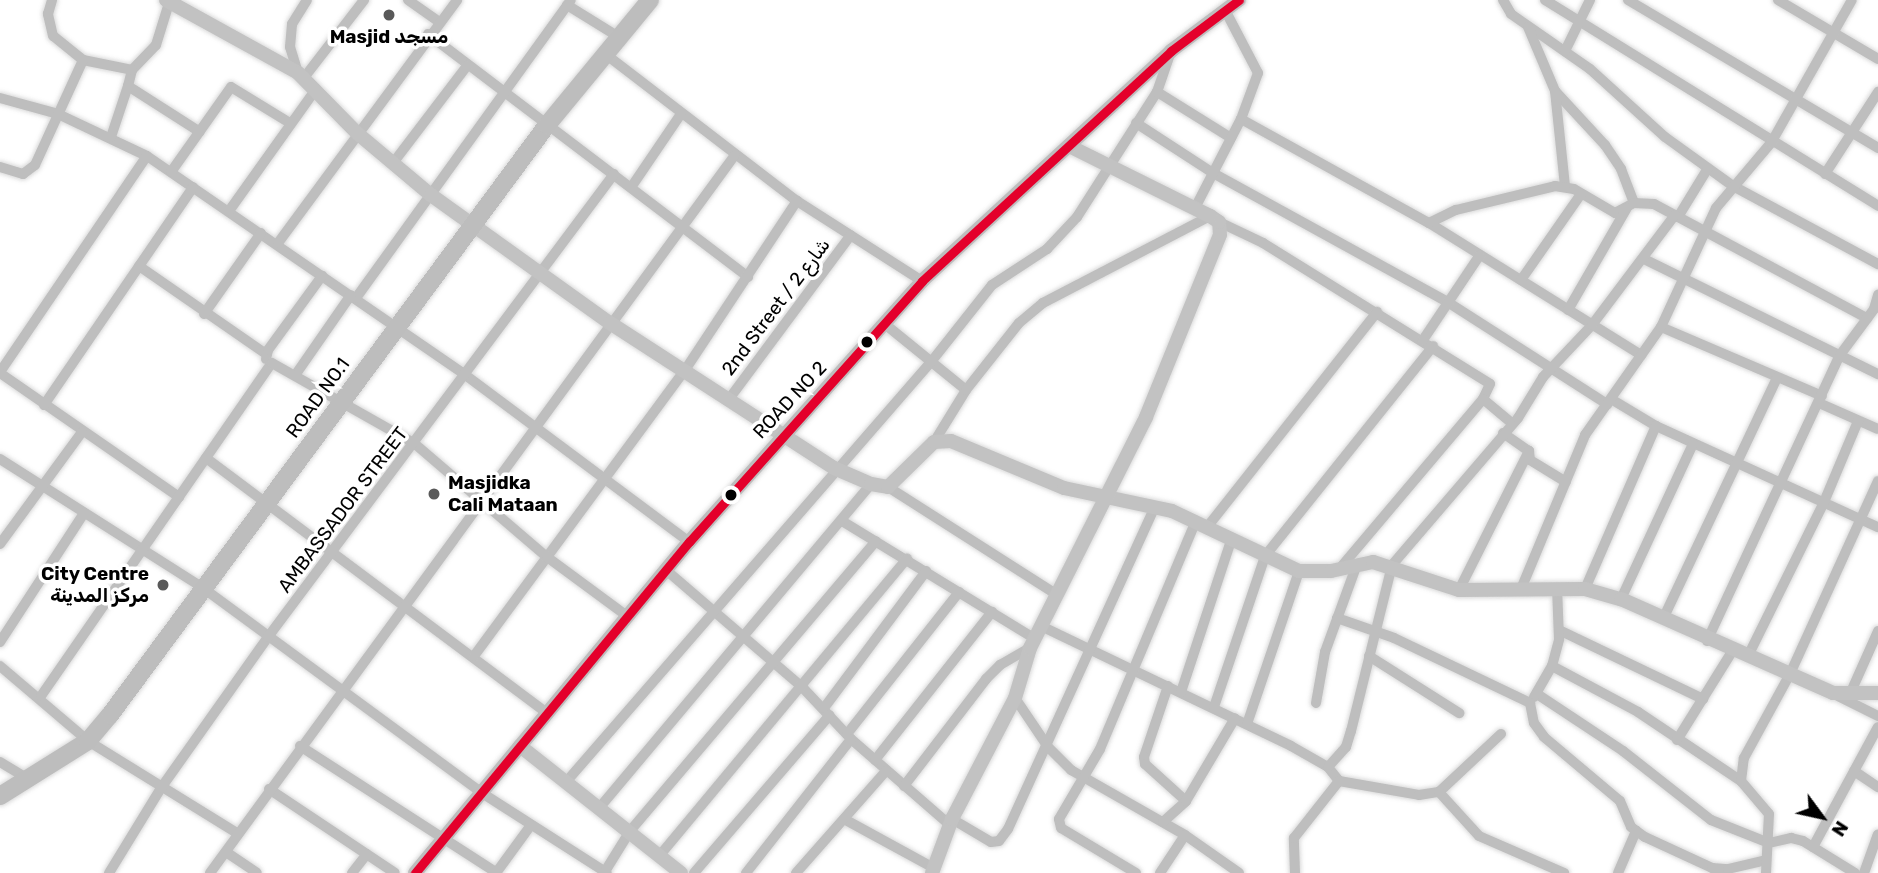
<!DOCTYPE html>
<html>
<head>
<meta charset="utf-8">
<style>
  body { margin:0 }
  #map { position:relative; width:1878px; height:873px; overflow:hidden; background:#fff; font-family:Rubik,"Noto Naskh Arabic",sans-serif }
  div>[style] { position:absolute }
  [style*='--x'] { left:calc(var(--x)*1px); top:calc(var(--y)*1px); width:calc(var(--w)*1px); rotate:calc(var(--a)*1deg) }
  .roads { filter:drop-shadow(0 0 2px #dbdbdb) drop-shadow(0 0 2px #dbdbdb) }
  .street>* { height:10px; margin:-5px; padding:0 5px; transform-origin:5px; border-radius:5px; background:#bebebe }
  .secondary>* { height:14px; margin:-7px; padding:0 7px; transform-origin:7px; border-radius:7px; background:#c2c2c2 }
  .primary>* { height:14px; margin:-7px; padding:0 7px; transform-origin:7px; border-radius:7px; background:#bdbdbd }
  .highway>* { height:18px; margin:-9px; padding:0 9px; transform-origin:9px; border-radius:9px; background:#bdbdbd }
  .bus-1>* { height:9px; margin:-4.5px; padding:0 4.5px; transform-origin:4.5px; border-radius:4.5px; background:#e4002b }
  .dots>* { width:19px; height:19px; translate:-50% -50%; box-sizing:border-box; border:4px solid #fff; border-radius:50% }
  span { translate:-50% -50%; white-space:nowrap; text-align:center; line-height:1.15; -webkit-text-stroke:7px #fff; paint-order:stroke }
  .poi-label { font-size:19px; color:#000; font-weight:700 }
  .left { translate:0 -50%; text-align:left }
  .right { translate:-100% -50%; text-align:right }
  .street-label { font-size:19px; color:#000 }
  .north { position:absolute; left:1787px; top:782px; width:70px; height:70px; -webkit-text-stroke:5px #fff; paint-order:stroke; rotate:123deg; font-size:19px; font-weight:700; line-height:28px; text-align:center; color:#000 }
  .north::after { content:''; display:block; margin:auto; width:24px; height:32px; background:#000; clip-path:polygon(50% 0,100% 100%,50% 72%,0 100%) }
</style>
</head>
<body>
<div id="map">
  <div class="roads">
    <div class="street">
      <div style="--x:408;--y:0;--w:38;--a:35"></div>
      <div style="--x:1503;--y:0;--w:16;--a:60"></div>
      <div style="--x:1511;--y:14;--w:96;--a:34.8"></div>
      <div style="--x:1590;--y:69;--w:101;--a:42.2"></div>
      <div style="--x:1665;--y:137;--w:84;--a:35.8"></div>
      <div style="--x:1733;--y:186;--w:165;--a:28.3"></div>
      <div style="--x:1545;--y:0;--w:392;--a:31.7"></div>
      <div style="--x:1628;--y:0;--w:291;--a:30.6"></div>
      <div style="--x:1778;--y:0;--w:116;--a:30.5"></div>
      <div style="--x:169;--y:3;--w:44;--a:107.2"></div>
      <div style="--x:156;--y:45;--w:35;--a:134"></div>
      <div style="--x:132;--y:70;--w:16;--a:104"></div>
      <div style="--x:128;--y:86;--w:85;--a:32.6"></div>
      <div style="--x:567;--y:5;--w:59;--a:31.8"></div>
      <div style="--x:1528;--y:27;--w:69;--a:67.1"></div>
      <div style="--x:1555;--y:91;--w:74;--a:47.2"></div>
      <div style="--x:1605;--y:145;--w:29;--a:56"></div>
      <div style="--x:1621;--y:169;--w:36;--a:69"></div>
      <div style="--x:428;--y:34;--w:402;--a:37.2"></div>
      <div style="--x:1565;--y:51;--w:57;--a:-63.9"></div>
      <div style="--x:604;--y:53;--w:243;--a:37.5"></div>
      <div style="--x:797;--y:201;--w:148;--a:32.6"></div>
      <div style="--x:83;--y:60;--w:50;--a:11.5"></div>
      <div style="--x:298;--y:73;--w:27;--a:-107"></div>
      <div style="--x:290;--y:47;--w:23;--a:-85"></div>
      <div style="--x:292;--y:24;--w:28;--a:-58"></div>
      <div style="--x:303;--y:79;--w:100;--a:-52.3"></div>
      <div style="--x:1555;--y:91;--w:96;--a:84"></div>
      <div style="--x:1157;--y:92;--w:87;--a:31.9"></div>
      <div style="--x:0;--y:98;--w:60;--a:15.4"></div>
      <div style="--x:58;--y:114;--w:98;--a:25.3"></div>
      <div style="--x:147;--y:156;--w:385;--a:34.5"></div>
      <div style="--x:464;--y:374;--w:281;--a:36.7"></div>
      <div style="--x:1241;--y:119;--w:215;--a:29"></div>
      <div style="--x:1429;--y:223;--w:250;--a:31.9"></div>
      <div style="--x:1136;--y:123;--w:92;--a:33"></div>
      <div style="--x:1213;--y:173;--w:269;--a:28.8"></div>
      <div style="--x:1449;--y:303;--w:188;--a:32.6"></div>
      <div style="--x:111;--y:137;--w:54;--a:-71.6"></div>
      <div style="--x:393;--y:163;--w:122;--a:-52.7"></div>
      <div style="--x:0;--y:167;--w:24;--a:17"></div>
      <div style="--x:23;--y:174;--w:15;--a:-37"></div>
      <div style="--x:35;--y:165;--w:115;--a:-65.4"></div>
      <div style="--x:83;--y:60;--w:38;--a:-141"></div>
      <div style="--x:53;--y:36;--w:23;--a:-103"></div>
      <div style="--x:48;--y:14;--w:15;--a:-74"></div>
      <div style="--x:171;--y:172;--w:104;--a:-54.8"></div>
      <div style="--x:231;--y:87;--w:69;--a:31.4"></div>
      <div style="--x:1825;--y:174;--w:98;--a:-57.1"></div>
      <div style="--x:632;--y:186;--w:87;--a:-55.8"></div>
      <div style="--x:1195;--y:208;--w:100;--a:-62.7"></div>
      <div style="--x:1241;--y:119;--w:49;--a:-69.7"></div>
      <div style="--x:1258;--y:73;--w:71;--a:-117.6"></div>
      <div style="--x:229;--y:211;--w:150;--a:-54.5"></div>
      <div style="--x:1678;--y:217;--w:57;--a:-58.5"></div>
      <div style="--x:1219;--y:222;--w:49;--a:25.5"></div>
      <div style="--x:1263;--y:243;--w:267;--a:31.8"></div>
      <div style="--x:1490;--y:384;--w:17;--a:115"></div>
      <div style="--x:1483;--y:399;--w:219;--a:130.2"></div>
      <div style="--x:1429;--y:223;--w:30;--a:-26"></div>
      <div style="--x:1456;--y:210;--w:102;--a:-13.6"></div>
      <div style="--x:1555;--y:186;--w:19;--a:9"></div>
      <div style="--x:1574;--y:189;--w:48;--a:30.3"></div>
      <div style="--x:1615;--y:213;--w:21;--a:-28"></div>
      <div style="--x:1634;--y:203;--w:20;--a:3"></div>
      <div style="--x:1654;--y:204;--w:242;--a:28.2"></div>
      <div style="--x:278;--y:243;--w:302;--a:-53.6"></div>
      <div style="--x:1644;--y:259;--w:261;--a:26.2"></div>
      <div style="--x:139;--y:266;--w:155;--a:34.7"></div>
      <div style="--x:1521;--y:280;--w:105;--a:-55.1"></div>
      <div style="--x:356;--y:298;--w:367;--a:-54.2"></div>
      <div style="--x:1568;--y:310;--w:118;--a:-60"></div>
      <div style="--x:204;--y:314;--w:99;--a:-54.9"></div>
      <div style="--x:886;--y:325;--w:103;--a:39.1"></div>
      <div style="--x:1661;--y:327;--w:175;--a:23.2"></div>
      <div style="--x:1423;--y:340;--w:102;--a:-56.2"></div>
      <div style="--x:266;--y:359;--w:9;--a:-77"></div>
      <div style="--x:268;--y:350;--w:92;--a:-53.9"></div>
      <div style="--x:0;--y:372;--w:261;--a:-55.8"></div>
      <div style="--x:0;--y:373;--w:218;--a:34.7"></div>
      <div style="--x:296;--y:374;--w:96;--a:-55.2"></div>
      <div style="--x:729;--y:399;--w:204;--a:-53.4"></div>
      <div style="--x:1483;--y:399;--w:38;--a:40"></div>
      <div style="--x:1611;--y:399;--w:52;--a:31"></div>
      <div style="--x:1656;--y:426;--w:244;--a:24.5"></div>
      <div style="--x:1819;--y:403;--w:64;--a:23.8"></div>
      <div style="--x:44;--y:405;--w:264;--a:-55.6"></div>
      <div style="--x:1503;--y:433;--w:32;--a:35"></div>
      <div style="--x:1529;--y:451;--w:9;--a:84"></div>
      <div style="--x:1530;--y:460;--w:42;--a:31.4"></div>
      <div style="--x:934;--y:442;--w:61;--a:-58.4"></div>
      <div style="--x:966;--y:390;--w:85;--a:-51.7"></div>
      <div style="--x:1019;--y:323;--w:31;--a:-40"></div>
      <div style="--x:1043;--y:303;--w:188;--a:-27.5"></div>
      <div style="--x:206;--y:458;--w:427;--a:36.8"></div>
      <div style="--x:0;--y:459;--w:241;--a:32.4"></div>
      <div style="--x:203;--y:588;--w:346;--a:36.3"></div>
      <div style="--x:482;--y:793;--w:148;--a:32.6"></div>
      <div style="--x:888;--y:487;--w:199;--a:32.5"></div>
      <div style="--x:842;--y:521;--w:226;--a:31.4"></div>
      <div style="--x:1208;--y:526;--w:273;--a:-51.7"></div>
      <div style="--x:0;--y:544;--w:139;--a:-53.8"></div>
      <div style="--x:666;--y:570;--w:181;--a:40.7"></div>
      <div style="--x:803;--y:688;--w:70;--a:46.7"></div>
      <div style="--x:851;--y:739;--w:131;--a:41"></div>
      <div style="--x:1521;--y:589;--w:167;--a:-67.4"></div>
      <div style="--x:1585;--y:435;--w:132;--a:-54.9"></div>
      <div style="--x:1661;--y:327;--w:131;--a:-65.2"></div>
      <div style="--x:1716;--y:208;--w:85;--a:-49.8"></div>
      <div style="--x:1771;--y:143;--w:164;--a:-60.5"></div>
      <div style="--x:1585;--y:589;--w:178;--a:-66.5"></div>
      <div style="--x:1459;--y:590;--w:156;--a:-63.3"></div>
      <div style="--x:1621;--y:599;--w:171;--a:-65.1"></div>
      <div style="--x:1337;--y:618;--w:60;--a:19.3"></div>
      <div style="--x:1394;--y:638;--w:151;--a:25.5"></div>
      <div style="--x:1663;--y:619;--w:267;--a:-64.7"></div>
      <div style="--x:1041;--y:626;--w:277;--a:25.6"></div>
      <div style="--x:1291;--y:746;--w:43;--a:29.6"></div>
      <div style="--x:1328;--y:767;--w:18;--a:52"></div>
      <div style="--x:1339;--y:781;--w:81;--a:9.9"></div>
      <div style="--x:1419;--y:795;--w:20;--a:-9"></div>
      <div style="--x:1439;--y:792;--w:85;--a:-43.1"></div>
      <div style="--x:1559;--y:630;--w:160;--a:25.6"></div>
      <div style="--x:1707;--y:641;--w:315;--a:-65.1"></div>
      <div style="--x:1840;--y:355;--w:57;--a:-53.5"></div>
      <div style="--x:1874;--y:309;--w:15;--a:-74"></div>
      <div style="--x:0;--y:642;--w:154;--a:-56.9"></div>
      <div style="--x:474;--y:656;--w:355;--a:-53.6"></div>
      <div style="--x:685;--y:370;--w:203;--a:-56.5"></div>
      <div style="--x:1369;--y:656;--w:107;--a:32.3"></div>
      <div style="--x:1748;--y:656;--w:172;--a:-63.7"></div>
      <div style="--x:1824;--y:502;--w:88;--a:-67.2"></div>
      <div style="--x:0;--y:666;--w:116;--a:40.4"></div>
      <div style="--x:88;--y:741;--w:175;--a:31.7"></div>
      <div style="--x:1552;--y:666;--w:98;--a:28.1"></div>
      <div style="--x:1638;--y:712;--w:124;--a:33.8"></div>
      <div style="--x:1168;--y:686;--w:75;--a:108.7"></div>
      <div style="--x:1144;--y:757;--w:7;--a:82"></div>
      <div style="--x:1145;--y:764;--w:55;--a:42.1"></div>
      <div style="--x:1181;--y:692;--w:162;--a:-71.7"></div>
      <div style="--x:1537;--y:694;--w:103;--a:33.5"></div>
      <div style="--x:1623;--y:751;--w:112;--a:38.1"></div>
      <div style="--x:1711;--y:820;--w:62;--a:21.6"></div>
      <div style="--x:1769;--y:843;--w:23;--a:-13"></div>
      <div style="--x:1791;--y:838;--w:12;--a:14"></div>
      <div style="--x:1803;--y:841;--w:61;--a:31.6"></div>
      <div style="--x:1850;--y:694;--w:69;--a:-66"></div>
      <div style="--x:41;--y:696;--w:405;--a:-55.3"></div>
      <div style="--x:272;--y:363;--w:164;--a:29.5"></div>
      <div style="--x:415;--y:444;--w:174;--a:40.6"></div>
      <div style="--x:547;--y:557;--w:99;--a:36.4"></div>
      <div style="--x:1838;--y:696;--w:45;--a:26.6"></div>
      <div style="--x:1534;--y:697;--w:36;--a:-60"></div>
      <div style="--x:1552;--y:666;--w:28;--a:-75"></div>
      <div style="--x:1559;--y:639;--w:51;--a:-92.2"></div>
      <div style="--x:1015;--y:698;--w:59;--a:56"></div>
      <div style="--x:1048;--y:747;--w:33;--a:45"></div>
      <div style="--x:1071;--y:770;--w:131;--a:29.7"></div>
      <div style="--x:1185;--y:835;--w:66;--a:35.1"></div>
      <div style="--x:1316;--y:703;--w:52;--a:-80"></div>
      <div style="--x:1325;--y:652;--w:94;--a:-70"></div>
      <div style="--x:1530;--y:703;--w:20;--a:79"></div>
      <div style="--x:1534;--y:723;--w:17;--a:54"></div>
      <div style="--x:1544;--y:737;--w:99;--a:40.1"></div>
      <div style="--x:1620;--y:801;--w:28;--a:67"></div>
      <div style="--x:1631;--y:827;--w:17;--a:36"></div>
      <div style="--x:1645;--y:837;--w:74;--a:24.8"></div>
      <div style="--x:1712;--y:868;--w:16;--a:4"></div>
      <div style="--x:1728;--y:869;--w:39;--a:-13"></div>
      <div style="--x:1214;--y:707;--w:159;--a:-71.3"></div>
      <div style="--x:1265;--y:556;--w:269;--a:-51.3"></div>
      <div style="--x:824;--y:708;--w:171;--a:-53.3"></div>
      <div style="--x:1247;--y:724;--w:162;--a:-71.2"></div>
      <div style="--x:847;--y:734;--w:181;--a:-51.7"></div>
      <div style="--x:1677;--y:740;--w:106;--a:-58.1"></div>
      <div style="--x:300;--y:746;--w:234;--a:32.8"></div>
      <div style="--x:875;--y:760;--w:189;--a:-51.7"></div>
      <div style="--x:0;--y:762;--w:31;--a:31"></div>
      <div style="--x:1328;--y:767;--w:27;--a:-48"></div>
      <div style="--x:1346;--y:747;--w:17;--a:-73"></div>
      <div style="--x:1351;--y:731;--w:171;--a:-76.1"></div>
      <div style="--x:1392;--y:565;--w:194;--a:-49.4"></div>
      <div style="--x:1518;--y:418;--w:48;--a:-58.6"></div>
      <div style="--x:1543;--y:377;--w:71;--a:-46.7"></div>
      <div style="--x:1592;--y:325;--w:138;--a:-53"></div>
      <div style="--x:1854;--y:771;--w:29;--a:34"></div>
      <div style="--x:566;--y:782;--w:556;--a:-49.01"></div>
      <div style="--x:931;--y:362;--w:98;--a:-51.6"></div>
      <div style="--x:992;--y:285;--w:66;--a:-33.2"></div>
      <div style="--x:1047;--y:249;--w:44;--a:-46.8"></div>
      <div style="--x:1077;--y:217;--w:148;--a:-57.4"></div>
      <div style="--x:1157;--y:92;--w:39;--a:-71"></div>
      <div style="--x:904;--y:786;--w:135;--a:-52.5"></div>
      <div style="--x:986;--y:679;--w:20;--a:-45"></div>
      <div style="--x:1000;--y:665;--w:34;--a:-30"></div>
      <div style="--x:269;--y:789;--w:151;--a:33.7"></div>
      <div style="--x:1439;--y:792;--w:59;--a:47.7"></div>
      <div style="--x:1479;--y:836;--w:93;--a:23.5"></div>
      <div style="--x:600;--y:807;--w:422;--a:-50"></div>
      <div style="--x:844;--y:819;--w:102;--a:28.6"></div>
      <div style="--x:952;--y:819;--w:45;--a:30.5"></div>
      <div style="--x:991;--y:842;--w:8;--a:-7"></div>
      <div style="--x:999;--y:841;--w:15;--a:-53"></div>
      <div style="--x:1008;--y:829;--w:355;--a:-65.5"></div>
      <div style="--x:1163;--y:822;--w:31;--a:-42"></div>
      <div style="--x:1186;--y:801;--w:96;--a:-59.4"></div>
      <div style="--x:1813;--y:847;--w:136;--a:-61.6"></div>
      <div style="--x:226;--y:852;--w:37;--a:34"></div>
      <div style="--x:660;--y:855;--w:386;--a:-50.2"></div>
      <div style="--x:109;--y:873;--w:100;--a:-58.5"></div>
      <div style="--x:161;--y:788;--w:185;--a:-54.7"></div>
      <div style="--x:268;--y:637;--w:578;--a:-53.23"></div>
      <div style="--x:210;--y:873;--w:889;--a:-53.83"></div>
      <div style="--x:352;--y:873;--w:24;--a:-52"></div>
      <div style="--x:496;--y:873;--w:59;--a:-53.9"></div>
      <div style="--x:604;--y:873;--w:49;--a:-58.2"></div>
      <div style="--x:630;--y:831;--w:380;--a:-49.7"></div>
      <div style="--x:694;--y:873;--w:208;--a:-49.3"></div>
      <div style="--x:746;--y:873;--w:170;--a:-51.9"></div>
      <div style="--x:796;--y:873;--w:136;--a:-48.6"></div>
      <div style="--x:1136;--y:873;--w:87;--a:-149"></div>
      <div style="--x:1061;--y:828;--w:9;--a:-103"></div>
      <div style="--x:1059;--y:819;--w:81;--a:-59.6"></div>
      <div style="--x:1100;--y:749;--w:247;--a:-67.2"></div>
      <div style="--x:1160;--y:873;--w:45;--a:-56.7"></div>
      <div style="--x:1295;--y:873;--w:35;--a:-92"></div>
      <div style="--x:1294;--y:838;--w:73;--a:-51.7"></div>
      <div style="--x:1618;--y:873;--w:46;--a:-66.8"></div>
      <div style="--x:1766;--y:873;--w:59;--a:-87.1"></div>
      <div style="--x:1769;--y:814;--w:43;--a:-130.3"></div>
      <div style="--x:1741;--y:781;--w:23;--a:-83"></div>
      <div style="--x:1744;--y:758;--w:96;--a:-61.3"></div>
      <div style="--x:1790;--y:674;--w:212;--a:-65.5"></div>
      <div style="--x:1864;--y:873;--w:41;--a:-70.3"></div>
    </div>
    <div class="secondary">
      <div style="--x:166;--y:0;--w:151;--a:28.9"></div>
      <div style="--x:298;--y:73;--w:84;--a:45.5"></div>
      <div style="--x:357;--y:133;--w:97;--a:40"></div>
      <div style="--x:431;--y:195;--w:220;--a:35.6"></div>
      <div style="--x:610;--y:323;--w:267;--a:32.9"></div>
      <div style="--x:834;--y:468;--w:40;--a:23.4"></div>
      <div style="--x:871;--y:484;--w:17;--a:10"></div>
      <div style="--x:888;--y:487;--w:64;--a:-44.4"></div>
      <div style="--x:934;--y:442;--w:17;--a:-3"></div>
      <div style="--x:951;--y:441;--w:122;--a:22.6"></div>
      <div style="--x:1064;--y:488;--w:110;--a:12"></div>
      <div style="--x:1172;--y:511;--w:140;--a:25.3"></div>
      <div style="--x:1299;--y:571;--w:32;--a:0"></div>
      <div style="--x:1331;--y:571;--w:43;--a:-12.1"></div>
      <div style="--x:1373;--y:562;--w:90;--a:18"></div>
      <div style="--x:1459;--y:590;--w:126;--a:-0.5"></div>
      <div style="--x:1585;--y:589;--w:37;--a:16"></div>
      <div style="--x:1621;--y:599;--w:232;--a:23.9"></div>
      <div style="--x:1833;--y:693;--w:45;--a:0"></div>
      <div style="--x:520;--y:746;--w:205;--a:38.3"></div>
      <div style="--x:932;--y:873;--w:58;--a:-69.7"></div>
      <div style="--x:952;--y:819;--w:136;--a:-62.5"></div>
      <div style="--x:1015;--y:698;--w:52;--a:-73.3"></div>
      <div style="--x:1030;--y:648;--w:258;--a:-63.3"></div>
      <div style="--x:1146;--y:417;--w:196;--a:-67.9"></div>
      <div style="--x:1220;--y:235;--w:13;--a:-94"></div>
      <div style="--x:1219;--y:222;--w:11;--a:-146"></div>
      <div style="--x:1210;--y:216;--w:157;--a:-153.6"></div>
    </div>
    <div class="primary">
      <div style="--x:415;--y:873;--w:430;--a:-50.4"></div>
      <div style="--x:689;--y:542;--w:350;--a:-48.2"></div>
      <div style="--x:922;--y:281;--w:339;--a:-42.7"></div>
      <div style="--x:1171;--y:51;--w:85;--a:-36.9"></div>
    </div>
    <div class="highway">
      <div style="--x:0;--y:796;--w:104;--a:-32"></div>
      <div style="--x:88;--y:741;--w:34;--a:-50"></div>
      <div style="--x:110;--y:715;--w:734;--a:-53.47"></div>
      <div style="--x:547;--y:125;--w:162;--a:-50.5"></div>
    </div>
  </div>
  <div class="bus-1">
    <div style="--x:415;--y:873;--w:430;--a:-50.4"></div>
    <div style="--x:689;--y:542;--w:350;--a:-48.2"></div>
    <div style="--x:922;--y:281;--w:339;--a:-42.7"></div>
    <div style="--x:1171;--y:51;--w:85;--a:-36.9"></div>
  </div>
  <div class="dots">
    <div style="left:389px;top:15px;background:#595959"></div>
    <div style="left:867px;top:342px;background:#000"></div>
    <div style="left:434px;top:494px;background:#595959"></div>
    <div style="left:731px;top:495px;background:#000"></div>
    <div style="left:163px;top:585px;background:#595959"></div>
  </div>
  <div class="poi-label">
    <span style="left:389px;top:37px">Masjid مسجد</span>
    <span class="left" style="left:448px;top:494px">Masjidka<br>Cali Mataan</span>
    <span class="right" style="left:149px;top:585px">City Centre<br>مركز المدينة</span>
  </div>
  <div class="street-label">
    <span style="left:776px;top:307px;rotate:-53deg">2nd Street / شارع 2</span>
    <span style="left:318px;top:398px;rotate:-54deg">ROAD NO.1</span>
    <span style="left:790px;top:400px;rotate:-47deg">ROAD NO 2</span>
    <span style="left:343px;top:510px;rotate:-53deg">AMBASSADOR STREET</span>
  </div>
  <div class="north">N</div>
</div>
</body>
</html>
